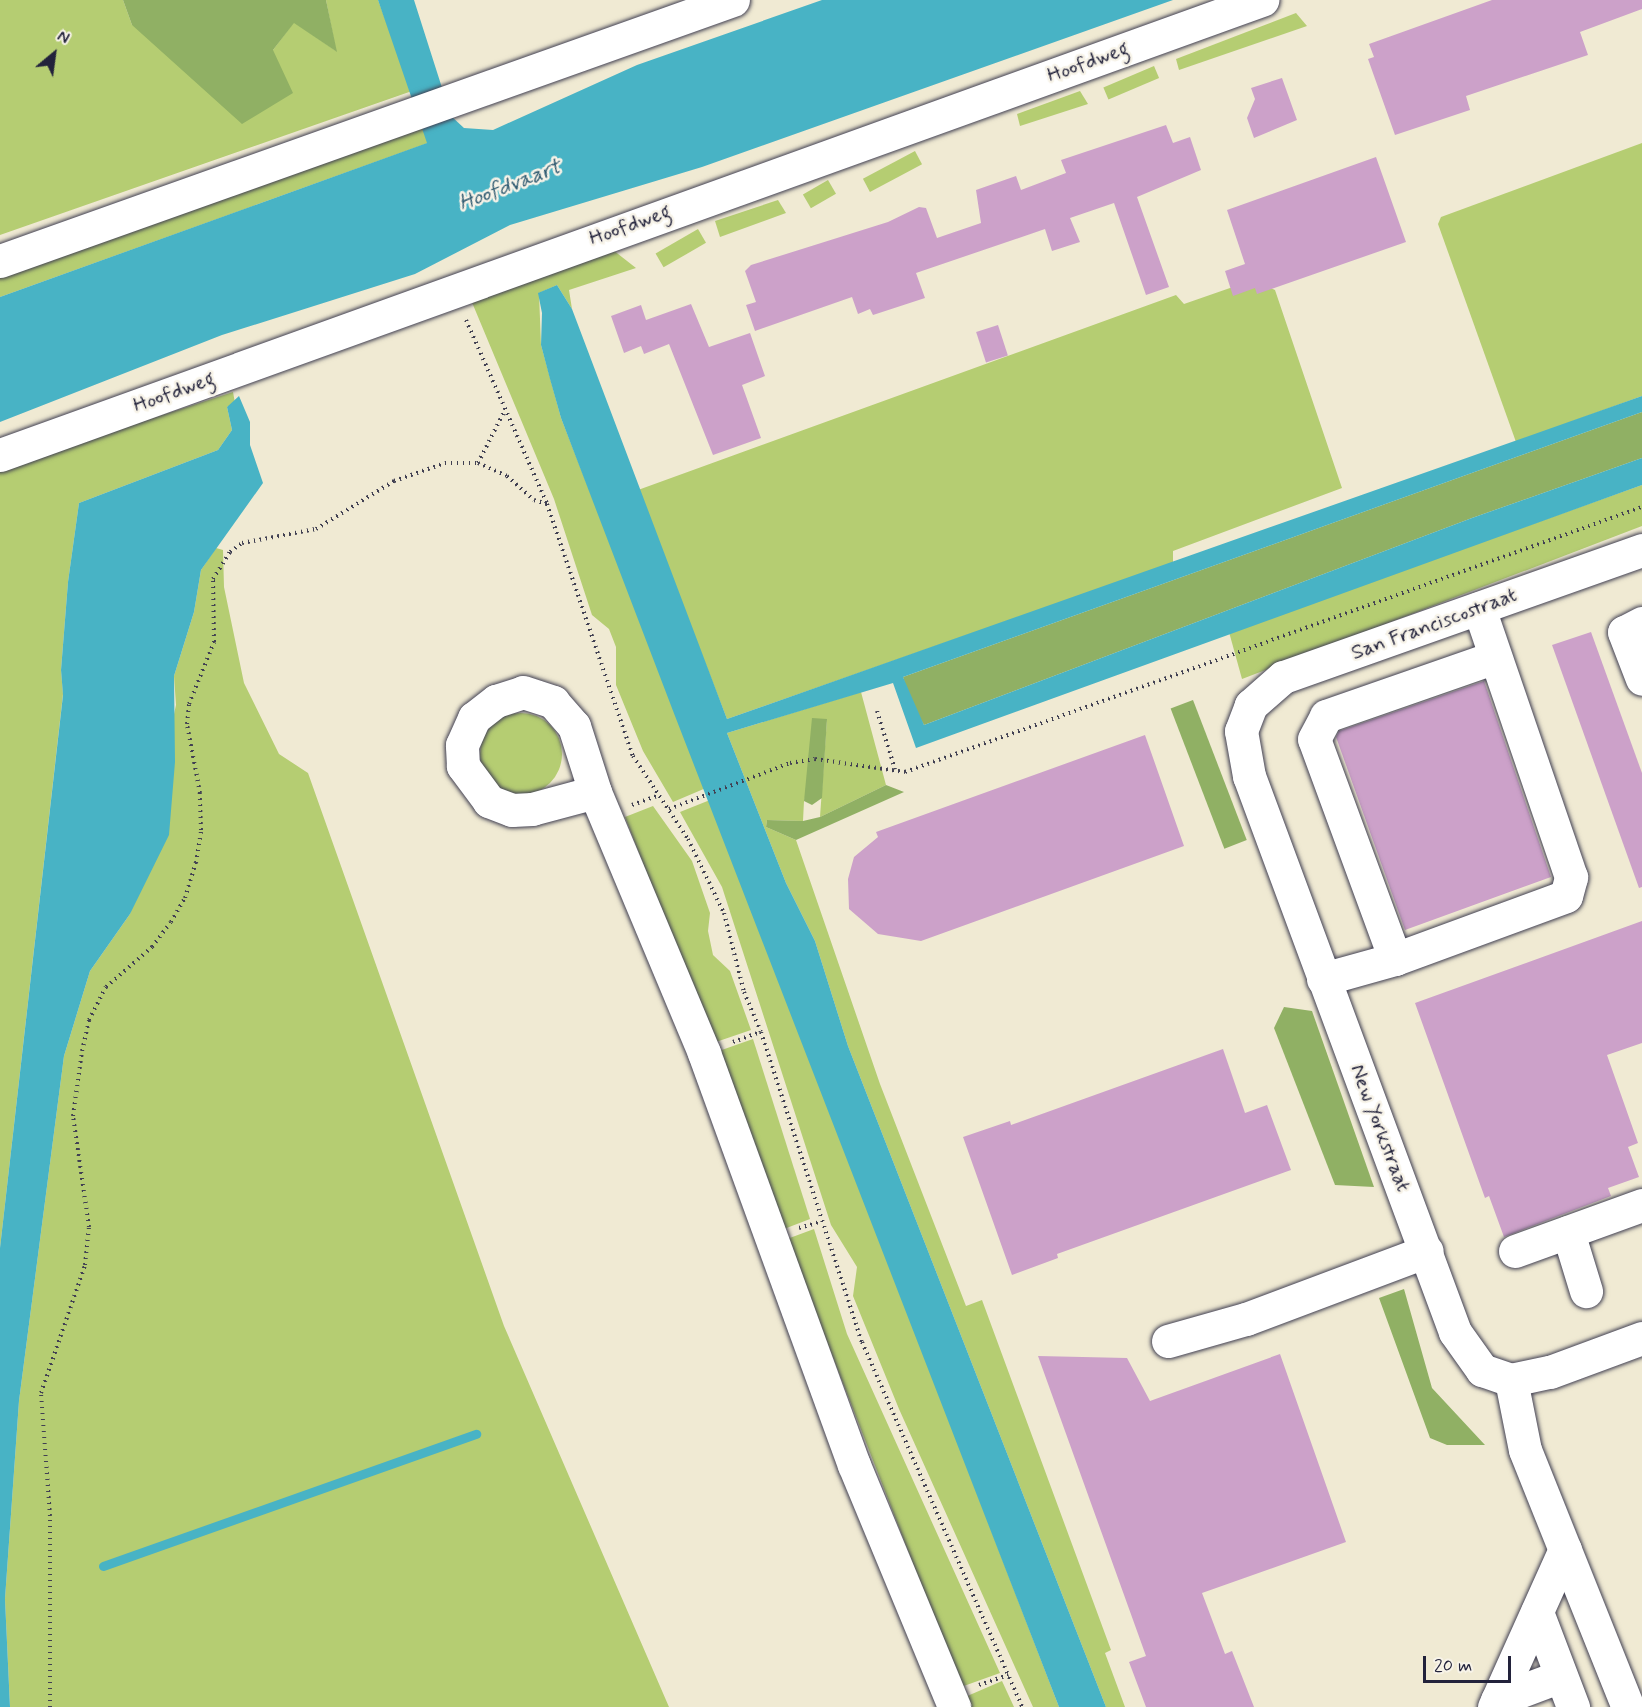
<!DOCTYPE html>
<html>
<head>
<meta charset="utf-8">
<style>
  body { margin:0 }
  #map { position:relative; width:1642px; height:1707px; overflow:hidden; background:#f0ead3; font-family:Mynerve,sans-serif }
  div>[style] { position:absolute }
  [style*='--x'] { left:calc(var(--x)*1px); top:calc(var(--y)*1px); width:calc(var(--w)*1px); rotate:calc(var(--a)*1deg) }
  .green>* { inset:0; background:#b5cd72; transform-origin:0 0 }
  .round { border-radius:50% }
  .forest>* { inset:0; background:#90b064; transform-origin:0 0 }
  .water>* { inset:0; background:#48b3c5 }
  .stream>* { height:9px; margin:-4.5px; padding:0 4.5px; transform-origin:4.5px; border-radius:4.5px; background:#48b3c5 }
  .building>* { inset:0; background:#cca1c9; transform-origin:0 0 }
  .path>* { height:4px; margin-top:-2px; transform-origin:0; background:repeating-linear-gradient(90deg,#414052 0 1.5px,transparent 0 6px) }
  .roads { filter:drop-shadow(0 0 2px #414052) drop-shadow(0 0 2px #414052) }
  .minor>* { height:33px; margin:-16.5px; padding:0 16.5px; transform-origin:16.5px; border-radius:16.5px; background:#fff }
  span { translate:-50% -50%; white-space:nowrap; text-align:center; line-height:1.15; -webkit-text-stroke:5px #f7f3e8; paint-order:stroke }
  .street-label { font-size:21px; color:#22223b }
  .water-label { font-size:22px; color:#315c72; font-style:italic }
  .north { position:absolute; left:24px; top:24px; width:60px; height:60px; -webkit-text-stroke:4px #f7f3e8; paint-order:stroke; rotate:29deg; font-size:16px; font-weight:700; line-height:24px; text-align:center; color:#22223b }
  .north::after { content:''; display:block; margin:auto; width:21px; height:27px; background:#22223b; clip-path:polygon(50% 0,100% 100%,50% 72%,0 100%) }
  .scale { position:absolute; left:1423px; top:1656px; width:88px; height:27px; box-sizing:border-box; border:3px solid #22223b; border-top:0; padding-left:8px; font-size:18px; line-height:21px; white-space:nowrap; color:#22223b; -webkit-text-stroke:4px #f7f3e8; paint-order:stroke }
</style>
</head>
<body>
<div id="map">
  <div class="green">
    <div style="clip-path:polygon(0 0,123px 0,132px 25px,273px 50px,294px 22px,336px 51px,326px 0,378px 0,412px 91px,0 235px)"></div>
    <div style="clip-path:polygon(1296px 13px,1307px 26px,1179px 70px,1176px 59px)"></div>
    <div style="left:1154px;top:66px;width:13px;height:55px;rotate:67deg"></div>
    <div style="clip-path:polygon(1080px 91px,1088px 104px,1020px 126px,1017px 114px)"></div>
    <div style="clip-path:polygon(424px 126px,428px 143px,0 297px,0 274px)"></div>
    <div style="clip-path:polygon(1642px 143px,1642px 396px,1516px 442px,1438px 224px,1441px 217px)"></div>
    <div style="left:915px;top:151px;width:15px;height:59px;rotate:62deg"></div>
    <div style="left:828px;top:180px;width:16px;height:29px;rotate:60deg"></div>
    <div style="clip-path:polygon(778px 200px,786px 213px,720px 237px,715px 221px)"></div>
    <div style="left:698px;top:229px;width:16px;height:49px;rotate:60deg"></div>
    <div style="clip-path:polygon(613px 250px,636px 268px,569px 290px,572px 309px,557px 285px,539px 293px,541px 345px,561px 418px,706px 788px,673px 802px,643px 751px,616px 685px,616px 647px,609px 629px,592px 615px,554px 499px,471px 300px)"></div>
    <div style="clip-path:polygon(1253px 280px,1275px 290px,1342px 488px,1173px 551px,1173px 563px,727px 719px,638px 490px,1176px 295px,1184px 304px)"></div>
    <div style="clip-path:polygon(233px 392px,235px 403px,227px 407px,232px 430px,218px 450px,79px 503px,68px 582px,61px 670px,63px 694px,0 1248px,0 468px)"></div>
    <div style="clip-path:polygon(1642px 485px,1642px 526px,1242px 679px,1229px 632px)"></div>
    <div style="clip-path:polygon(216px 548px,223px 550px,224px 587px,244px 683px,279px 754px,308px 773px,504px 1326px,669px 1707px,10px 1707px,5px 1599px,19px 1401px,64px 1056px,90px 971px,130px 914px,176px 705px,174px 676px,194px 612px,201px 570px)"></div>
    <div style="clip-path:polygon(861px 692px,886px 785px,820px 817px,827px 719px,804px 801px,803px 821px,767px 820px,766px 827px,796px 840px,880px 1084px,966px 1306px,982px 1300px,1111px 1650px,1105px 1653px,1125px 1707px,1106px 1707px,848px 1046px,815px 941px,786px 883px,727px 733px)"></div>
    <div class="round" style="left:480px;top:713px;width:82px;height:82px"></div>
    <div style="clip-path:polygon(710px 800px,740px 876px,1059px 1707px,1033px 1707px,899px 1409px,853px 1296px,857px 1267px,831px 1225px,722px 887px,680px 812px)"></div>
    <div style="clip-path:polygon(653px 806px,692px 861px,710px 913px,708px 931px,713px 955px,730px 971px,751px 1030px,713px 1043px,625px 817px)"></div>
    <div style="clip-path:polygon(753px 1039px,810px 1219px,784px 1229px,716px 1052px)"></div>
    <div style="clip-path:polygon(814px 1229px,847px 1334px,1000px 1673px,961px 1687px,787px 1239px)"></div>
    <div style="clip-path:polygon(1002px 1681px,1014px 1707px,969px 1707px,965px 1697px)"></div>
  </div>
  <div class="forest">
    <div style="clip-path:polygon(123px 0,326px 0,337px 52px,294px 23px,273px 50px,293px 93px,242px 124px,132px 25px)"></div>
    <div style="clip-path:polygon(1642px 412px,1642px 458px,1472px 518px,924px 725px,910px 700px,903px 677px)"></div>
    <div style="left:1193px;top:700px;width:150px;height:24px;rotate:69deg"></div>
    <div style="clip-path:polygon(812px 718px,827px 719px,822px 798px,812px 805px,804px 801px)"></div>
    <div style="clip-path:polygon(886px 785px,904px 792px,796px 840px,766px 827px,767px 820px,803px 821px,820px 817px)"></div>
    <div style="clip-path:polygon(1284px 1007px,1312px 1011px,1374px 1187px,1335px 1185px,1274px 1028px)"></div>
    <div style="clip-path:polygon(1404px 1289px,1432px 1388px,1485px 1445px,1447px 1445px,1430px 1438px,1379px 1298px)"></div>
  </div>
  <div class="water">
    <div style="clip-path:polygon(378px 0,414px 0,451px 116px,464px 128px,493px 130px,637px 65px,822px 0,1173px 0,702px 167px,510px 225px,415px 274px,222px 335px,0 422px,0 297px,427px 143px)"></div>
    <div style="clip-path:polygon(557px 285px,572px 309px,727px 719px,1642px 396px,1642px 412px,903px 677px,924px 725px,1472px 518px,1642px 458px,1642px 485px,916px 748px,893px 683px,727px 733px,786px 883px,815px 941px,848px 1046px,1106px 1707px,1059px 1707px,675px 716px,561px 418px,550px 379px,541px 345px,542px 313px,538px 293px)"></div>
    <div style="clip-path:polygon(239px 396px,250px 422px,250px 445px,263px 483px,201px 570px,194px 612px,174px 676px,175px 762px,169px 835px,130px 914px,90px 971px,64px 1056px,19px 1401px,5px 1599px,10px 1707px,0 1707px,0 1248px,63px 695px,61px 670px,68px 582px,79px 503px,218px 450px,232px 430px,227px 407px)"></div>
  </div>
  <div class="stream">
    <div style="--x:103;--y:1566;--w:396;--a:-19.5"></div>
  </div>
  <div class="building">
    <div style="clip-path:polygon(1492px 0,1642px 0,1642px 9px,1580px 32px,1588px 55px,1466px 96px,1470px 110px,1395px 135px,1368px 59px,1374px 57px,1369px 44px)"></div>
    <div style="clip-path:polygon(1282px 78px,1297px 120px,1254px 138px,1247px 118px,1255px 99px,1251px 88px)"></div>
    <div style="clip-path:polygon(1166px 125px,1173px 143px,1190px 137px,1201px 170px,1137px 197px,1169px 287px,1146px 295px,1114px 203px,1070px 218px,1080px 242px,1052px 251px,1045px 229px,916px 273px,925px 298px,873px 315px,870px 309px,858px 314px,852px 297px,755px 331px,746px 305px,756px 302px,745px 271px,751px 265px,888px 222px,919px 207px,926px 208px,937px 238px,981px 223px,976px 190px,1016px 176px,1021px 190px,1066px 173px,1061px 160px)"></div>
    <div style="clip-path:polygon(1376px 157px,1406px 242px,1257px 294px,1255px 288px,1233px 296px,1225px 271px,1245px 264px,1227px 210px)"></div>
    <div style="clip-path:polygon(691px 304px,709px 347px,750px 333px,765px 376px,742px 385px,761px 438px,713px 455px,669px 344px,644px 354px,641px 346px,624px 353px,611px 316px,641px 305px,646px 320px)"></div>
    <div style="left:998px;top:325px;width:32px;height:23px;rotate:72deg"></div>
    <div style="clip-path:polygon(1591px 632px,1642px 773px,1642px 887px,1639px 888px,1552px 645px)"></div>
    <div style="clip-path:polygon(1484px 681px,1551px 877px,1405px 930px,1336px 737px,1339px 731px)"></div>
    <div style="clip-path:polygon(1145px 735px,1184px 846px,921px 941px,878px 934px,849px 909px,848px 879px,854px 857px,878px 837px,876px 832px)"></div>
    <div style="clip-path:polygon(1642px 921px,1642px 1043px,1607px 1055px,1638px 1143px,1628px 1147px,1639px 1177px,1608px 1188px,1611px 1196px,1504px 1237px,1489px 1196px,1485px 1198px,1415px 1003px)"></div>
    <div style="clip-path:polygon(1223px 1049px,1245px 1113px,1267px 1105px,1291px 1170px,1057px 1254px,1058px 1258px,1012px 1275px,963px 1137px,1010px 1121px,1011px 1125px)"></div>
    <div style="clip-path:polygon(1280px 1354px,1346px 1542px,1202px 1593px,1225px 1654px,1232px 1651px,1254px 1707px,1146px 1707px,1129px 1662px,1146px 1656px,1038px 1356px,1127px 1358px,1150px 1401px)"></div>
  </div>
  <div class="path">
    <div style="--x:466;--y:320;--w:201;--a:66.2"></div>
    <div style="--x:547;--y:504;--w:266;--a:71.2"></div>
    <div style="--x:633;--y:756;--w:100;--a:56.5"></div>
    <div style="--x:688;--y:839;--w:82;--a:64.1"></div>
    <div style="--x:724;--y:913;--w:81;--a:75.8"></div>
    <div style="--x:744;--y:992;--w:43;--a:67"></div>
    <div style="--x:761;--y:1032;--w:326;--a:72"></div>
    <div style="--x:862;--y:1342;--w:399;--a:66.3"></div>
    <div style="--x:478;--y:463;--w:57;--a:-63"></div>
    <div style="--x:877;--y:711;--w:61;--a:72.8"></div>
    <div style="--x:632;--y:805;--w:29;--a:-20"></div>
    <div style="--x:669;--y:809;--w:129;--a:-20.8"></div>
    <div style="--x:790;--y:763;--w:25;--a:-9"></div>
    <div style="--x:815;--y:759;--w:91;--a:8.2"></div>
    <div style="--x:905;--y:772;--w:783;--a:-19.78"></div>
    <div style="--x:733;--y:1042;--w:30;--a:-20"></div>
    <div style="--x:799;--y:1228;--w:22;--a:-16"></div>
    <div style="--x:979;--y:1685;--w:31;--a:-19"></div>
    <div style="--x:50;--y:1707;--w:191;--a:-90"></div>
    <div style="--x:50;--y:1516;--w:123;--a:-94.2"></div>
    <div style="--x:41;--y:1393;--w:135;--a:-71"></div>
    <div style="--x:85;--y:1265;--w:38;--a:-84"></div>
    <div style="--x:89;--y:1227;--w:112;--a:-98.2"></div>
    <div style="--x:73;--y:1116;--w:66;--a:-82.1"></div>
    <div style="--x:82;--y:1051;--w:32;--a:-77"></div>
    <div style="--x:89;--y:1020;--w:37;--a:-63"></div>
    <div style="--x:106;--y:987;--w:61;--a:-41"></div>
    <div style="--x:152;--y:947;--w:31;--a:-53"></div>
    <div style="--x:171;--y:922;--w:28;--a:-60"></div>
    <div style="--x:185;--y:898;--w:37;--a:-73"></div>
    <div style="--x:196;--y:863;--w:33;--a:-81"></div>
    <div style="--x:201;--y:830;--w:37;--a:-92"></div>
    <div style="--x:200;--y:793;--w:70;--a:-100.7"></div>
    <div style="--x:187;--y:724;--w:20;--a:-84"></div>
    <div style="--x:189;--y:704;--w:67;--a:-68"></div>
    <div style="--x:214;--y:642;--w:63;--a:-90.9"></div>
    <div style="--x:213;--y:579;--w:32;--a:-58"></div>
    <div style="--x:230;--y:552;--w:15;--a:-37"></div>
    <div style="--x:242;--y:543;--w:75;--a:-10.7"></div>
    <div style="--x:316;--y:529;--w:92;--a:-31.6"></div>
    <div style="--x:394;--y:481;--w:54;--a:-19.4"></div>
    <div style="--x:445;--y:463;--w:33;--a:0"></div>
    <div style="--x:478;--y:463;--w:32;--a:24"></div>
    <div style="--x:507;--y:476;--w:36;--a:42"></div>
    <div style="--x:534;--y:500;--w:14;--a:17"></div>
  </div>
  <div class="roads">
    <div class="minor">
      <div style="--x:0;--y:261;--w:778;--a:-19.6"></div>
      <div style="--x:0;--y:455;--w:1342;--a:-19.83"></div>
      <div style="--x:1642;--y:550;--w:381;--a:160.5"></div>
      <div style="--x:1283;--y:677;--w:43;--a:138.8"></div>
      <div style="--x:1251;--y:705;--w:28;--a:111"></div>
      <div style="--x:1241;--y:731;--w:46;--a:79.9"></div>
      <div style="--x:1249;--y:776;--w:593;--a:69.67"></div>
      <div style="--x:1455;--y:1332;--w:47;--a:54.6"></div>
      <div style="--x:1482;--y:1370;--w:31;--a:19"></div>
      <div style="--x:1511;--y:1380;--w:40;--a:-12"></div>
      <div style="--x:1550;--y:1372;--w:98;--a:-20.3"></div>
      <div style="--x:1642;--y:623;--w:20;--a:153"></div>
      <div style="--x:1624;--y:632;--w:50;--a:69"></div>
      <div style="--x:595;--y:792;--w:65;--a:164.9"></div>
      <div style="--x:532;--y:809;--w:20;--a:177"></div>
      <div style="--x:512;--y:810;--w:25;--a:-159"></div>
      <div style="--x:489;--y:801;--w:44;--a:-126.6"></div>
      <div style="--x:463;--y:766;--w:21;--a:-93"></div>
      <div style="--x:462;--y:745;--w:30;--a:-66"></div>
      <div style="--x:474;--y:718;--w:28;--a:-38"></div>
      <div style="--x:496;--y:701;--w:28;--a:-18"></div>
      <div style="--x:523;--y:692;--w:32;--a:18"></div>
      <div style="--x:553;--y:702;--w:32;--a:49"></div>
      <div style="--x:574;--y:726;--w:69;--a:72.3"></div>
      <div style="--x:595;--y:792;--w:283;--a:67.3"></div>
      <div style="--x:704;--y:1053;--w:438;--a:70"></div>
      <div style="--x:854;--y:1465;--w:262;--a:67.5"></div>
      <div style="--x:1395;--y:959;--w:234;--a:-110.2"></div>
      <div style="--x:1314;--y:739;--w:26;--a:-62"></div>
      <div style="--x:1326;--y:716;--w:179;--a:-19.2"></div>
      <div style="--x:1323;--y:979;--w:75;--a:-15.5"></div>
      <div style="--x:1395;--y:959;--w:182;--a:-20.2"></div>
      <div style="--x:1566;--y:896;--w:20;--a:-75"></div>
      <div style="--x:1571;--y:877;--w:284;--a:-108.9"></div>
      <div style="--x:1568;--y:1232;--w:62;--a:73"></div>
      <div style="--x:1515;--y:1251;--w:135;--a:-19.9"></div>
      <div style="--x:1168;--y:1341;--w:81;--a:-15.8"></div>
      <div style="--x:1246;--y:1319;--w:193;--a:-20.6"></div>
      <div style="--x:1511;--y:1380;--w:71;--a:78.7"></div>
      <div style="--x:1525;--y:1450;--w:277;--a:68.2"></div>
      <div style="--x:1537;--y:1612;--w:102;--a:69.2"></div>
      <div style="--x:1497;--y:1700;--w:68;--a:-20.6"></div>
      <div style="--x:1494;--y:1707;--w:173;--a:-65.8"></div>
    </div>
  </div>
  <div class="street-label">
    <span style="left:1088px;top:62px;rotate:-20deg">Hoofdweg</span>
    <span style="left:630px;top:225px;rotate:-20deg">Hoofdweg</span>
    <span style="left:174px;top:392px;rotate:-20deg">Hoofdweg</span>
    <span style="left:1434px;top:624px;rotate:-20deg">San Franciscostraat</span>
    <span style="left:1380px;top:1128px;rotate:69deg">New Yorkstraat</span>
  </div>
  <div class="water-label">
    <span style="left:510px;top:186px;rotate:-21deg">Hoofdvaart</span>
  </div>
  <div class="north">N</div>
  <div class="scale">20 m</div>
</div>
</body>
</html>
